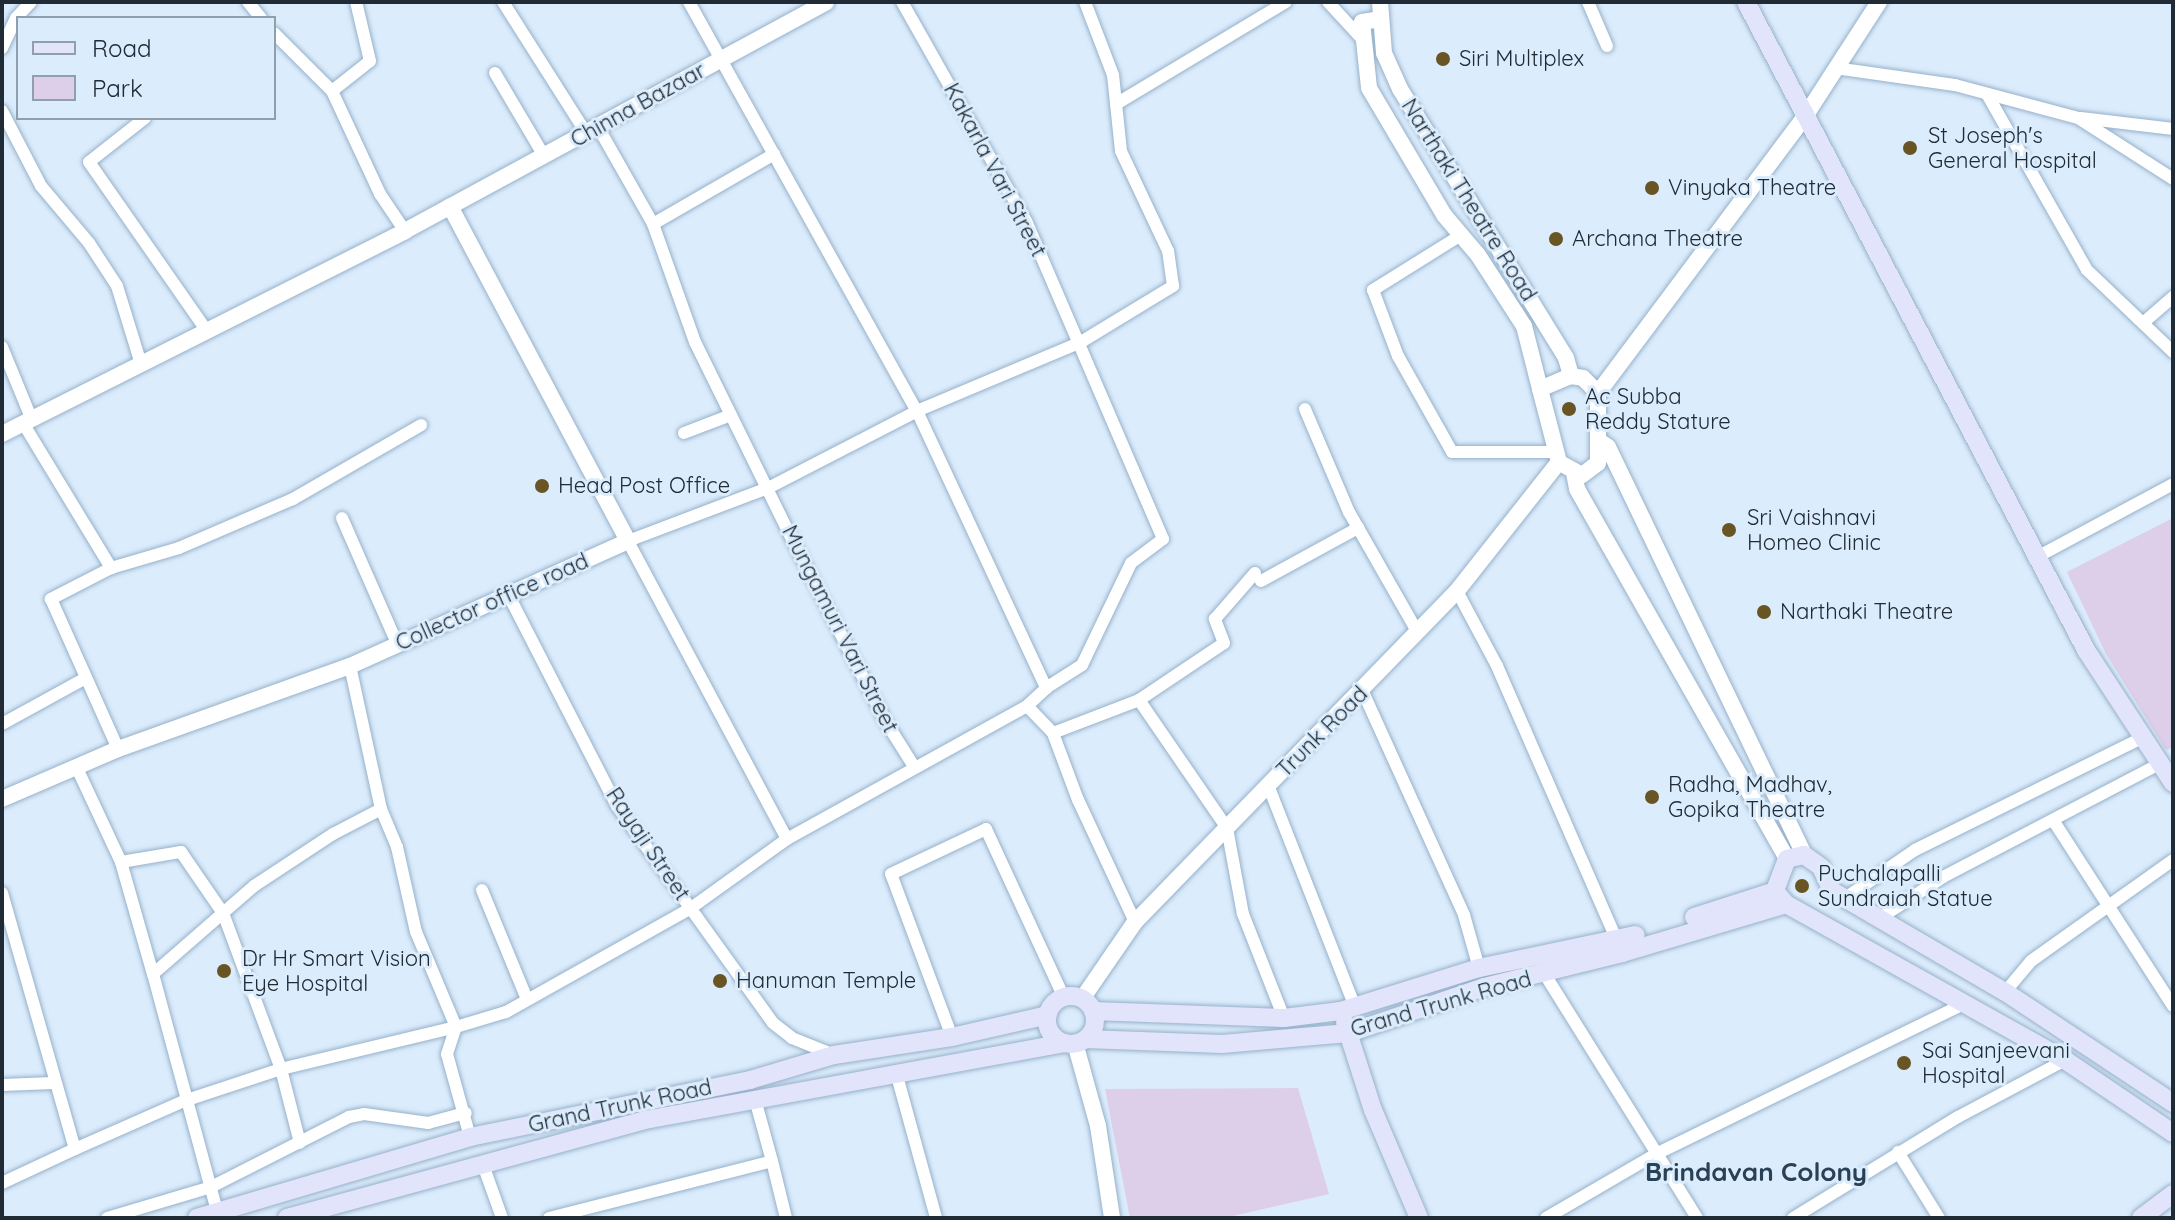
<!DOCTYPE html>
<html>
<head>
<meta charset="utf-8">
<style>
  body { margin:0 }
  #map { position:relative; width:2175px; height:1220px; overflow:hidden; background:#dbecfc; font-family:Quicksand,sans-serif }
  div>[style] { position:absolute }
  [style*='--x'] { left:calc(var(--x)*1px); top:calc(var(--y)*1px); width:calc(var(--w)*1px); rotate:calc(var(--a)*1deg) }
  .green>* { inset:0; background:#ddceea }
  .roads { filter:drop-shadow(0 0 2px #96b1ca) drop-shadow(0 0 2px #96b1ca) }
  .minor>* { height:12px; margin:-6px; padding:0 6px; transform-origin:6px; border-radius:6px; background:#fff }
  .tertiary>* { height:16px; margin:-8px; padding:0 8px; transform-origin:8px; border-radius:8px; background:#fff }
  .secondary>* { height:18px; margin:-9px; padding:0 9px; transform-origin:9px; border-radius:9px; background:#e2e4fb }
  .secondary>.ring { margin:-9px; padding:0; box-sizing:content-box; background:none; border:18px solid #e2e4fb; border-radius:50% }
  .dots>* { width:22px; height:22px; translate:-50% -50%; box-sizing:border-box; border:4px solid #dbecfc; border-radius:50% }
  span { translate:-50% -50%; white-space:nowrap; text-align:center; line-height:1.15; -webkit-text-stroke:6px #dbecfc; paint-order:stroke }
  .poi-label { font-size:22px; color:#202b35 }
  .left { translate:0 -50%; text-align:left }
  .street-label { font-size:22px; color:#202b35 }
  .quarter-label { font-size:26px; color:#294156; font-weight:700 }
  .frame { position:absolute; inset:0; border:4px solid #202b35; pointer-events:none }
  .legend { position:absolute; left:16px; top:16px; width:260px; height:104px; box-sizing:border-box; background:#dbecfc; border:2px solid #909fac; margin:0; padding:10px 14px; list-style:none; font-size:24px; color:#202b35 }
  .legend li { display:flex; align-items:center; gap:16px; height:40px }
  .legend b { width:40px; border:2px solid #909fac }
</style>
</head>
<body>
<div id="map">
  <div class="green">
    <div style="clip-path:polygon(2173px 518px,2173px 747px,2166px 750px,2106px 654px,2067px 572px)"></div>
    <div style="clip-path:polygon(1298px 1088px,1329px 1194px,1224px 1218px,1130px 1218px,1105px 1089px)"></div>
  </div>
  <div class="roads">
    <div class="minor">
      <div style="--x:248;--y:2;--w:21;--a:51"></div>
      <div style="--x:503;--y:2;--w:155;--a:57.6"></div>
      <div style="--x:689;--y:2;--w:468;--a:60.9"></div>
      <div style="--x:917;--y:411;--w:306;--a:65"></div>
      <div style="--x:1046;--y:688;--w:43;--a:-32.6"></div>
      <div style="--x:1082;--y:665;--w:113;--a:-64.3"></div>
      <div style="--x:1131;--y:563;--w:40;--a:-37"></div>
      <div style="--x:1163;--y:539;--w:346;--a:-113.3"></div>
      <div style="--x:1026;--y:221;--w:252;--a:-119.5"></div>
      <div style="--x:1328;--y:2;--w:53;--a:47.3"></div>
      <div style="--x:1588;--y:2;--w:48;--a:66.6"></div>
      <div style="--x:274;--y:33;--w:82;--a:45"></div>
      <div style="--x:332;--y:91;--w:114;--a:65"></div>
      <div style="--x:380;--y:194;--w:45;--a:56"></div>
      <div style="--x:2;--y:48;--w:33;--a:-65"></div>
      <div style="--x:16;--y:18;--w:22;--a:-47"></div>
      <div style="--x:1835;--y:68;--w:121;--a:8.1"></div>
      <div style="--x:1955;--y:85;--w:127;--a:15"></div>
      <div style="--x:2078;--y:118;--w:113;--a:32.7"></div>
      <div style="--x:495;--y:73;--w:96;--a:59.4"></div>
      <div style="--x:332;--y:91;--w:48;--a:-38.3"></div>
      <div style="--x:370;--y:61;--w:61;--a:-103.3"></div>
      <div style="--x:1987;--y:94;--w:202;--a:60.4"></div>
      <div style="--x:2087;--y:270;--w:119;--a:43.6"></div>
      <div style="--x:1116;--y:104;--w:198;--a:-31"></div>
      <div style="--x:2;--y:111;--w:85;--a:62.5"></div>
      <div style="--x:41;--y:186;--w:75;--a:49.9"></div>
      <div style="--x:89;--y:243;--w:51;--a:56.9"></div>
      <div style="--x:117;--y:286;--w:82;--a:72.9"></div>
      <div style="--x:145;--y:118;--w:71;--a:141.8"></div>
      <div style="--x:89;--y:162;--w:206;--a:55.1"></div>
      <div style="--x:2081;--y:118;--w:93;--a:6.8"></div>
      <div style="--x:598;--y:127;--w:112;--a:60.4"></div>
      <div style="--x:653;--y:224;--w:125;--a:70.4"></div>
      <div style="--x:695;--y:342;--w:226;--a:63.8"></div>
      <div style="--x:795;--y:545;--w:199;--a:62.8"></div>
      <div style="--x:886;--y:722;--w:54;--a:57.8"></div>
      <div style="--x:653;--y:224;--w:140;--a:-30"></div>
      <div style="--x:1461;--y:235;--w:104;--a:148"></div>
      <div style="--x:1373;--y:290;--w:71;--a:69.3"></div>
      <div style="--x:1398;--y:356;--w:110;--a:60.6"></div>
      <div style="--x:1452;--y:452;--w:103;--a:0"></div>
      <div style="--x:2143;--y:323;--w:40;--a:-41"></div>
      <div style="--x:2;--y:347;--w:79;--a:67.7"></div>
      <div style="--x:1305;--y:409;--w:112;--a:66.9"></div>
      <div style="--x:1349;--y:512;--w:137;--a:60.3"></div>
      <div style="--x:23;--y:423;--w:170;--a:58.7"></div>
      <div style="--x:111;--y:568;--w:68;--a:152.7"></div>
      <div style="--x:51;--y:599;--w:164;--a:65.9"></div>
      <div style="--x:684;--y:433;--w:50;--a:-21"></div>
      <div style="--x:342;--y:518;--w:137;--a:66.3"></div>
      <div style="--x:2039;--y:556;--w:152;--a:-28.2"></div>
      <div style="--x:111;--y:568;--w:71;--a:-16.4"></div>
      <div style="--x:179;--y:548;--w:124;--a:-23.3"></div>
      <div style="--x:293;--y:499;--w:148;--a:-30"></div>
      <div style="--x:1261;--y:581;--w:111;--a:-28.7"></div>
      <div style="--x:1457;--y:591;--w:85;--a:61.9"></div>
      <div style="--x:1497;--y:666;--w:300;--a:66.4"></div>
      <div style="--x:508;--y:594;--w:238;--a:62.8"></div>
      <div style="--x:617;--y:806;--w:267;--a:54.3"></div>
      <div style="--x:773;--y:1023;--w:24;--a:38"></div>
      <div style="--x:792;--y:1038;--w:45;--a:22"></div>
      <div style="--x:1363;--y:692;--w:245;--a:65.6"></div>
      <div style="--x:1464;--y:915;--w:55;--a:74.2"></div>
      <div style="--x:1139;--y:700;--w:102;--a:-33.8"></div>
      <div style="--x:1224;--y:643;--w:26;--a:-111"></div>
      <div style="--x:1215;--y:619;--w:61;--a:-49"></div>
      <div style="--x:1027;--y:706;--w:37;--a:46"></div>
      <div style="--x:2;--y:724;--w:94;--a:-28.8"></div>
      <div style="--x:76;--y:766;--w:106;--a:64.9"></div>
      <div style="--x:121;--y:862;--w:116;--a:74.1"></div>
      <div style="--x:1268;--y:785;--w:238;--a:68.6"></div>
      <div style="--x:2053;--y:820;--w:221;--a:57.2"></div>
      <div style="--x:787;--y:839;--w:274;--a:-29"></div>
      <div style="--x:1027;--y:706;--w:26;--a:-43"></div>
      <div style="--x:121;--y:862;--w:61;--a:-9.5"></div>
      <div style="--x:181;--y:852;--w:74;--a:55.5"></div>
      <div style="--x:223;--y:913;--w:166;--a:69.6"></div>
      <div style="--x:281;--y:1069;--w:76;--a:75.6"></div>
      <div style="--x:482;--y:890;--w:118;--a:67.6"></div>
      <div style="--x:2;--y:893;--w:266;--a:74.1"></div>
      <div style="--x:75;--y:1149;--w:119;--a:-23.8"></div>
      <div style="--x:184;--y:1101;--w:102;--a:-18.3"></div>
      <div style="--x:281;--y:1069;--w:180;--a:-13.5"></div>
      <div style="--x:456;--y:1027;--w:103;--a:-112.8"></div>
      <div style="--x:416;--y:932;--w:87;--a:-102.6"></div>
      <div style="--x:397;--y:847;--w:41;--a:-112.8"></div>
      <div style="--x:1844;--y:899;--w:86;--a:-34.6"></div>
      <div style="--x:1915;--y:850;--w:251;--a:-26.3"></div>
      <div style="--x:1877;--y:920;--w:79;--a:-33.1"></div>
      <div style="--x:1943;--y:877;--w:244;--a:-27.6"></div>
      <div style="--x:1135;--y:922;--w:135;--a:-115"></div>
      <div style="--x:1078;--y:800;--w:72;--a:-110.5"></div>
      <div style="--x:1053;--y:733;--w:92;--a:-21"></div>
      <div style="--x:1139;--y:700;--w:155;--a:55.5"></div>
      <div style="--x:1227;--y:828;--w:87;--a:79.5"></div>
      <div style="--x:1243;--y:914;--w:112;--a:68.5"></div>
      <div style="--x:1544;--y:973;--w:289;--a:58"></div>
      <div style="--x:2005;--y:992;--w:40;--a:-50"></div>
      <div style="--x:2031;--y:961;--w:174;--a:-35.4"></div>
      <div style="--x:952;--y:1037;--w:174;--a:-110.5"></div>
      <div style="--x:891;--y:874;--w:105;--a:-25.3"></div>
      <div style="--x:986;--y:829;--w:186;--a:65.2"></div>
      <div style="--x:897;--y:1076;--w:147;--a:74.6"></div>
      <div style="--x:2;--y:1085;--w:51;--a:-2.2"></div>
      <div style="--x:470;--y:1137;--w:86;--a:-105.5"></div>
      <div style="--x:447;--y:1054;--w:28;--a:-72"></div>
      <div style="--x:456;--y:1027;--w:52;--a:-16.7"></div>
      <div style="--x:506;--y:1012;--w:212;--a:-29.3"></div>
      <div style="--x:691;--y:908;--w:118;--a:-35.7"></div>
      <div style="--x:787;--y:839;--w:338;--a:-118.1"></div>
      <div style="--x:628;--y:541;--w:152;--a:-20.8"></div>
      <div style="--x:770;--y:487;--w:165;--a:-27.3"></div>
      <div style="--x:917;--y:411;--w:178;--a:-22.8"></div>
      <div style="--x:1081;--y:342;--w:108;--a:-31.3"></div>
      <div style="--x:1173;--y:286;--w:35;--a:-98"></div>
      <div style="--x:1168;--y:251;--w:110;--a:-115.2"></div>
      <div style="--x:1121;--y:151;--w:76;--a:-96"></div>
      <div style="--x:1113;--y:75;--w:78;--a:-111"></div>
      <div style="--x:1898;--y:1152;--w:78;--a:58.2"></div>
      <div style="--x:772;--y:1161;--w:59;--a:76.2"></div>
      <div style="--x:482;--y:1162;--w:59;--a:70.3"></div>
      <div style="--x:2;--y:1183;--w:81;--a:-25"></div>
      <div style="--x:217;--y:1211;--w:245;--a:-105.1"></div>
      <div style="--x:153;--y:974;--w:134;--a:-41.1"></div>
      <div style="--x:254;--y:886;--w:95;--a:-33.4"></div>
      <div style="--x:333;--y:834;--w:54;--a:-27.5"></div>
      <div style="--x:381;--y:809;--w:146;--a:-102.2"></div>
      <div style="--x:107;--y:1218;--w:109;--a:-16.6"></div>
      <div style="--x:211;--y:1187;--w:155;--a:-26.9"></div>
      <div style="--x:349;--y:1117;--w:15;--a:-11"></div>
      <div style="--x:364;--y:1114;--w:65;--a:8"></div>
      <div style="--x:428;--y:1123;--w:39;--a:-15"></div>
      <div style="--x:549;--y:1218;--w:230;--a:-14.3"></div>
      <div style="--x:772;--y:1161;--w:60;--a:-105.4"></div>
      <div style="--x:1546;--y:1218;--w:127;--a:-30.2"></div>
      <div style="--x:1656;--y:1154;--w:346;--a:-26"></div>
      <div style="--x:1793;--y:1218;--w:193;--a:-31.5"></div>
      <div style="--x:1958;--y:1117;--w:121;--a:-28"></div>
    </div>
    <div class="tertiary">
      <div style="--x:1380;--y:2;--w:51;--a:85.5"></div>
      <div style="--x:1384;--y:53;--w:39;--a:66"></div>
      <div style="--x:1400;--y:89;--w:316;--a:58.3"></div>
      <div style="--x:1566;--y:358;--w:19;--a:74"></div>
      <div style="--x:1381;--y:19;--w:19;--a:171"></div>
      <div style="--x:1362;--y:22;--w:66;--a:83.9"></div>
      <div style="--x:1369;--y:88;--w:147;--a:59.4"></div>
      <div style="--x:1444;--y:215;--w:52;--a:49.6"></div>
      <div style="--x:1478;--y:255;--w:85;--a:57.1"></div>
      <div style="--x:1524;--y:326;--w:65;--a:75.7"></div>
      <div style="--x:1571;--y:376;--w:12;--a:9"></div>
      <div style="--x:1583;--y:378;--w:21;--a:45"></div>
      <div style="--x:1598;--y:393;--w:70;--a:90"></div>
      <div style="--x:1598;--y:463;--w:20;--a:143"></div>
      <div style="--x:1582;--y:475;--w:26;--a:-151"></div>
      <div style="--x:1559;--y:462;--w:75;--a:-104.6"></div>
      <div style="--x:1540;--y:389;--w:34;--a:-23"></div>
      <div style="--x:1598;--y:393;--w:344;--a:-53.2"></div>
      <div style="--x:1804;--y:118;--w:138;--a:-57.1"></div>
      <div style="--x:2;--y:434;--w:451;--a:-26.7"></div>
      <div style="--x:405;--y:231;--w:479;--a:-28.5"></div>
      <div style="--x:1598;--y:440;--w:12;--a:35"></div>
      <div style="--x:1608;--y:447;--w:453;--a:64.3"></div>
      <div style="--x:1574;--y:473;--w:16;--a:79"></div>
      <div style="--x:1577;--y:489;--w:425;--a:60.4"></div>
      <div style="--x:2;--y:799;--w:126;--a:-23.3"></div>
      <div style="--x:118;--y:749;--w:246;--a:-19.7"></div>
      <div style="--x:350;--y:666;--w:305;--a:-24.2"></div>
      <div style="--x:628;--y:541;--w:379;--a:-118"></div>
      <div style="--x:1082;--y:999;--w:93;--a:-55.5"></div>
      <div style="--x:1135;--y:922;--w:462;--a:-45.8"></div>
      <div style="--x:1457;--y:591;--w:164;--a:-51.7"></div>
      <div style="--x:1075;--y:1043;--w:86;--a:74.5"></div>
      <div style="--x:1098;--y:1126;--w:93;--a:81.3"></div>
    </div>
    <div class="secondary">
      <div style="--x:1746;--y:2;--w:732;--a:62.31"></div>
      <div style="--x:2086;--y:650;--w:159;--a:56.8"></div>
      <div style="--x:1694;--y:917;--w:85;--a:-17.8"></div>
      <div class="ring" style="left:1047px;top:996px;width:30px;height:30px"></div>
      <div style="--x:1093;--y:1011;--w:191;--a:2.1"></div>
      <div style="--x:1284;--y:1018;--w:57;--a:-7"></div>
      <div style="--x:1341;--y:1011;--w:145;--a:-17.3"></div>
      <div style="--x:1479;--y:968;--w:160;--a:-11.9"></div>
      <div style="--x:1345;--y:1023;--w:91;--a:72.2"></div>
      <div style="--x:1373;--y:1110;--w:117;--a:66.9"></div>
      <div style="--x:1086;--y:1039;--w:136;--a:2.1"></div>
      <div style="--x:1222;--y:1044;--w:127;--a:-5"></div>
      <div style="--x:1349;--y:1033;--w:143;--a:-18.8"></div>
      <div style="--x:1484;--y:987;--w:142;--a:-13.8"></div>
      <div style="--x:1622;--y:953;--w:171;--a:-16.6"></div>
      <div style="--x:2173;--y:1103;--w:201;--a:-146.5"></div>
      <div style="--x:2005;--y:992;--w:200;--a:-149.7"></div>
      <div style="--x:1832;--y:891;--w:26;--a:-115"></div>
      <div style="--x:1821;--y:867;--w:21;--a:-145"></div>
      <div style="--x:1804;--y:855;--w:17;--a:167"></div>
      <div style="--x:1787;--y:859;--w:34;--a:111"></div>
      <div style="--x:1775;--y:891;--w:17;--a:50"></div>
      <div style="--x:1786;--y:904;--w:320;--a:29.2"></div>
      <div style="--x:2065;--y:1060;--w:130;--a:34.1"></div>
      <div style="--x:197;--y:1218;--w:285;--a:-16.5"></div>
      <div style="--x:470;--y:1137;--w:286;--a:-11.5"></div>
      <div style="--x:750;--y:1080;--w:88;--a:-16.6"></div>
      <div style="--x:834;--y:1055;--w:119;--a:-8.7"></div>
      <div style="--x:952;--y:1037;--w:98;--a:-12.9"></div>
      <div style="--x:287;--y:1218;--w:371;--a:-15.3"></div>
      <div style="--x:645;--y:1120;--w:426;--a:-10.4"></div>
      <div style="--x:2141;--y:1218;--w:40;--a:-37"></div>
    </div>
  </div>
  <div class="dots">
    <div style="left:1443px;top:59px;background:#695423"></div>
    <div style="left:1910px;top:148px;background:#695423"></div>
    <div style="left:1652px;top:188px;background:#695423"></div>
    <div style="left:1556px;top:239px;background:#695423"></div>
    <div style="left:1569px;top:409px;background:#695423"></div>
    <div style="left:542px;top:486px;background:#695423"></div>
    <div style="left:1729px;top:530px;background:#695423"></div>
    <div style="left:1764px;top:612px;background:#695423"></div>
    <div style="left:1652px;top:797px;background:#695423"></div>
    <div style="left:1802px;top:886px;background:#695423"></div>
    <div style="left:224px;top:971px;background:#695423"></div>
    <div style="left:720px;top:981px;background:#695423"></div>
    <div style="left:1904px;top:1063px;background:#695423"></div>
  </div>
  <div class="poi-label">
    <span class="left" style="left:1459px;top:59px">Siri Multiplex</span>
    <span class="left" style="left:1928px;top:148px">St Joseph's<br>General Hospital</span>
    <span class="left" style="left:1668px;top:188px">Vinyaka Theatre</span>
    <span class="left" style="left:1572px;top:239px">Archana Theatre</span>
    <span class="left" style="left:1585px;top:409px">Ac Subba<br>Reddy Stature</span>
    <span class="left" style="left:558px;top:486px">Head Post Office</span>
    <span class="left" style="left:1747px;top:530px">Sri Vaishnavi<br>Homeo Clinic</span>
    <span class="left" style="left:1780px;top:612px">Narthaki Theatre</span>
    <span class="left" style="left:1668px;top:797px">Radha, Madhav,<br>Gopika Theatre</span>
    <span class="left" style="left:1818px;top:886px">Puchalapalli<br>Sundraiah Statue</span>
    <span class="left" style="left:242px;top:971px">Dr Hr Smart Vision<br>Eye Hospital</span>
    <span class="left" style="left:736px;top:981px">Hanuman Temple</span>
    <span class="left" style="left:1922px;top:1063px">Sai Sanjeevani<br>Hospital</span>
  </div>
  <div class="street-label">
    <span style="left:638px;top:105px;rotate:-29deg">Chinna Bazaar</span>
    <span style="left:995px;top:170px;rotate:62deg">Kakarla Vari Street</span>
    <span style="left:1469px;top:200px;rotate:58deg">Narthaki Theatre Road</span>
    <span style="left:492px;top:602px;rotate:-24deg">Collector office road</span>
    <span style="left:840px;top:629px;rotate:63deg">Mungamuri Vari Street</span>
    <span style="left:1322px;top:732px;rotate:-45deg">Trunk Road</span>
    <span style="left:648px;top:844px;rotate:56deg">Rayaji Street</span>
    <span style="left:1441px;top:1004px;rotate:-16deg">Grand Trunk Road</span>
    <span style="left:620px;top:1106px;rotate:-12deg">Grand Trunk Road</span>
  </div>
  <div class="quarter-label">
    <span style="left:1756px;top:1172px">Brindavan Colony</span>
  </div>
  <div class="frame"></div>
  <ul class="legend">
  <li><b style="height:10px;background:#e2e4fb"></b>Road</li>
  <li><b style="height:22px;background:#ddceea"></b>Park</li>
  </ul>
</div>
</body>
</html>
